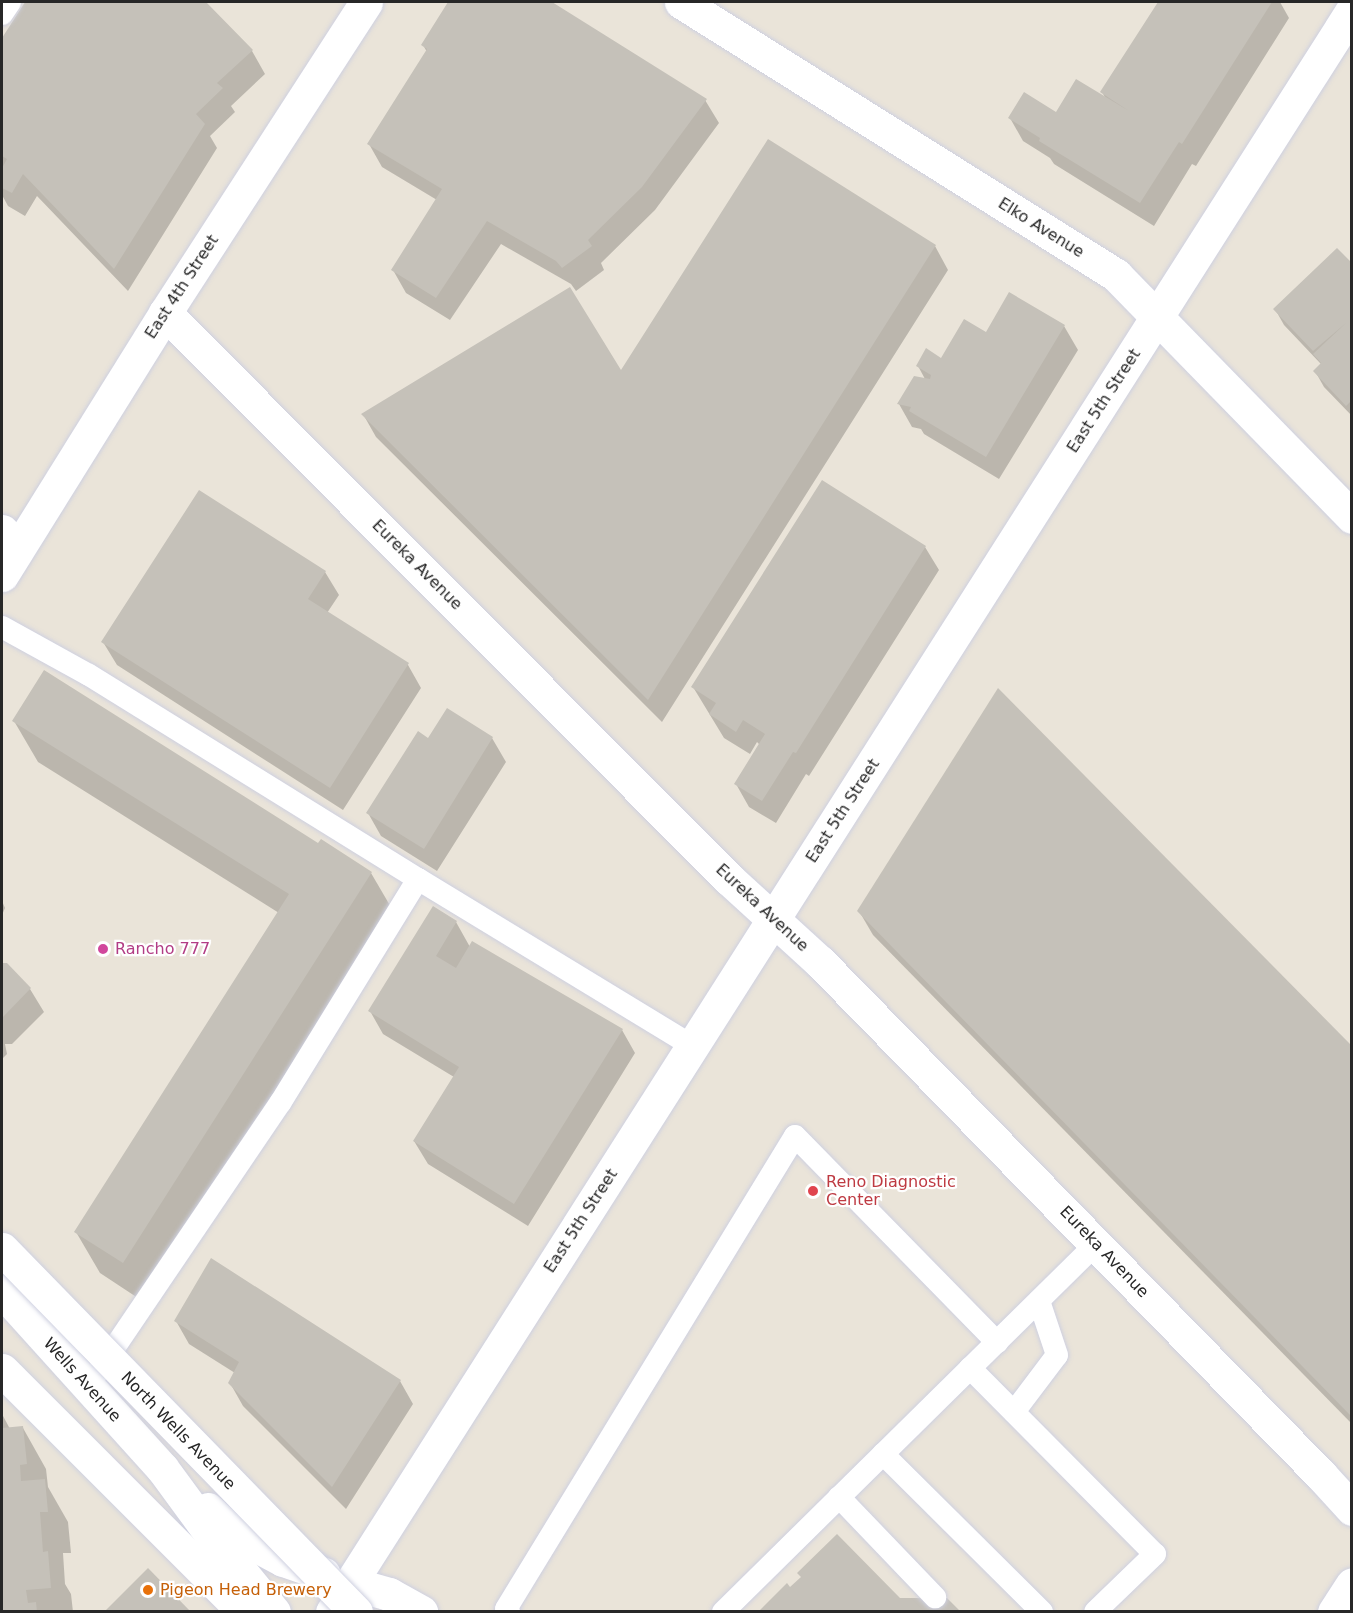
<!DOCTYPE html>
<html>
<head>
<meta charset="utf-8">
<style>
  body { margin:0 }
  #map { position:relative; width:1353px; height:1613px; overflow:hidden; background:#eae4d9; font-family:"DejaVu Sans",sans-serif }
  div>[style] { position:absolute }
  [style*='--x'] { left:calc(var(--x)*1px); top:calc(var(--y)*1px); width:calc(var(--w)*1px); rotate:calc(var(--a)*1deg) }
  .shadow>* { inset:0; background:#0003 }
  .building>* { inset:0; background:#c5c1b9 }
  .roads { filter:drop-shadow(0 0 2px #ced0e0) drop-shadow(0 0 2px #ced0e0) }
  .service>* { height:22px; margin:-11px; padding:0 11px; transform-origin:11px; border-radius:11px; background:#fff }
  .minor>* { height:33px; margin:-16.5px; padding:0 16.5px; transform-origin:16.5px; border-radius:16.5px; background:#fff }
  .secondary>* { height:33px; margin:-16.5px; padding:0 16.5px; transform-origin:16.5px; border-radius:16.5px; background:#fff }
  .bridges { filter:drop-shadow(0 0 2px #ced0e0) drop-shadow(0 0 2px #ced0e0) }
  .secondary-bridge>* { height:33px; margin:-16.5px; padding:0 16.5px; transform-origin:16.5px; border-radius:16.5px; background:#fff }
  .dots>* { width:16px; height:16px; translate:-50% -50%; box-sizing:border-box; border:3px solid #fff; border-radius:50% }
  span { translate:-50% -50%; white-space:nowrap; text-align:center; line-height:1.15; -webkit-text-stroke:4.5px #fff; paint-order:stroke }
  .street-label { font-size:16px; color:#272727 }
  .hotel-label { font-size:16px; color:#b23c85 }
  .left { translate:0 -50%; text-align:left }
  .health-label { font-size:16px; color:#be3a42 }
  .food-label { font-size:16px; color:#c56008 }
  .frame { position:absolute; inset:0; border:3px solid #272727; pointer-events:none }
</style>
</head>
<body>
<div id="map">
  <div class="shadow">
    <div style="clip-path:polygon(27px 2px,203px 2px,252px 51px,265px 74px,231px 106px,235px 112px,210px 136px,217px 148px,128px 291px,37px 196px,25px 216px,8px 206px,2px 195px,2px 40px)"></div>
    <div style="clip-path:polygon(450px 2px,549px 2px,705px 100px,719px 123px,655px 210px,601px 263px,604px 270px,576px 291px,571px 284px,501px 244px,450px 320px,406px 293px,393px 270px,437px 200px,382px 167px,369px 144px,427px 52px,423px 45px)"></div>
    <div style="clip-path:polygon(1160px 2px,1280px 2px,1289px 18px,1196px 166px,1192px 164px,1154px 226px,1054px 164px,1050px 158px,1023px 141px,1010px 118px,1057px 114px,1106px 99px,1102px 92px)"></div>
    <div style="clip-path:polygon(935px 246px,948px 270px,662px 722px,376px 437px,363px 414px,621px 373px)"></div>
    <div style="clip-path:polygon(1352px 265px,1352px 416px,1324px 387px,1315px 371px,1322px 365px,1320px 363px,1284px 325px,1275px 309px)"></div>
    <div style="clip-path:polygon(1010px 294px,1064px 326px,1078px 350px,999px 479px,924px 434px,921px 429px,912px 427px,899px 404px,925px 379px,918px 366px,942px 360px,986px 334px)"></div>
    <div style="clip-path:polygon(822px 482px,925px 547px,939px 570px,809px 776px,806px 774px,776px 823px,749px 807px,736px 784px,760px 745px,757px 742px,750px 754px,724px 738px,693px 687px)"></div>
    <div style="clip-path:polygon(199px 492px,325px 572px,339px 595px,327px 613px,408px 665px,421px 688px,343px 810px,117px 665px,103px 642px)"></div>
    <div style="clip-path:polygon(447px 710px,492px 738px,506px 762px,437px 871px,381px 836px,368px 813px,428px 740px)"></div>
    <div style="clip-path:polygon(14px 721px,318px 845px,371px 873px,395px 914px,147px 1304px,100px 1273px,76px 1232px,279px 913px,38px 762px)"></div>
    <div style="clip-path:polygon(2px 901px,5px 908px,2px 915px)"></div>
    <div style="clip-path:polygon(434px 908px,456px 922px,470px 947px,622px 1030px,635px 1053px,528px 1226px,428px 1164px,414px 1141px,454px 1077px,383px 1034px,370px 1011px)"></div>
    <div style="clip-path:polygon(859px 911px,1352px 1049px,1352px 1424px,873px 935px)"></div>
    <div style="clip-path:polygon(2px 965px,6px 965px,30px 989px,44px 1012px,12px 1044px,5px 1044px,7px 1054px,2px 1059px)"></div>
    <div style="clip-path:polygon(176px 1321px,400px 1381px,413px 1404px,346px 1509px,243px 1406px,230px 1383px,235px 1373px,189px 1344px)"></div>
    <div style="clip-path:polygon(2px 1414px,10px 1429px,23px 1428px,46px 1469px,48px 1487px,68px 1522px,71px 1553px,63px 1553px,65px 1584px,71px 1594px,73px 1612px,2px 1612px)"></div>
  </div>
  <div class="building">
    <div style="clip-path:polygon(25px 2px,206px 2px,253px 50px,217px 83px,223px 88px,196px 114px,205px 124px,114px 269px,23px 174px,12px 193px,2px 188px,2px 168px,7px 159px,2px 156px,2px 38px)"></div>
    <div style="clip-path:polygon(448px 2px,552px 2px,707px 99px,642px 187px,588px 240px,592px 246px,562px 268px,556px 261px,487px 221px,436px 298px,391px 270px,442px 189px,367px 144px,427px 49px,421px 45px)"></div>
    <div style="clip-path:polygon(1158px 2px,1272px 2px,1182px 144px,1179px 142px,1140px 203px,1039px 141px,1040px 138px,1008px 118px,1024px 92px,1056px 112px,1076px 79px,1129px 111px,1100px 92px)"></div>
    <div style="clip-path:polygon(768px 139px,936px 245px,648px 700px,361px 414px,570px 287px,621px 370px)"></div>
    <div style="clip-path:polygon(1337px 248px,1352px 263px,1352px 400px,1346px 406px,1313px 371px,1321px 363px,1313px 354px,1346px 323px,1313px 351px,1273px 309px)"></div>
    <div style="clip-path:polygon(1009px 292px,1065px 325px,986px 457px,909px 411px,911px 407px,897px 404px,914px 376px,930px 379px,931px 375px,916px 366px,926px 348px,941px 358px,964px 319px,986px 332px)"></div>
    <div style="clip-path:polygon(822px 480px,926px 546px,796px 753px,793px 752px,762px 801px,734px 784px,765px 734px,743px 720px,736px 732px,709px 714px,716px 703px,691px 687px)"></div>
    <div style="clip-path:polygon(199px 490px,326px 571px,308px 599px,409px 663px,330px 788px,101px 642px)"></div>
    <div style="clip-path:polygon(44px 670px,318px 843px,321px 839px,372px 872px,123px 1263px,74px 1232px,289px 894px,12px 721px)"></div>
    <div style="clip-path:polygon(998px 688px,1352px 1046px,1352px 1417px,857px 911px)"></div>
    <div style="clip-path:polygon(447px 708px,493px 737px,424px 849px,366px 813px,418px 731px,428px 738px)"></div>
    <div style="clip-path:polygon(433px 906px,457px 921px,436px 956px,456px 968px,472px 941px,623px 1029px,514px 1204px,413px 1141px,459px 1067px,368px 1011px)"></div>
    <div style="clip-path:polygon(2px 963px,7px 963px,31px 988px,2px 1018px)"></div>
    <div style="clip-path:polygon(211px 1258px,401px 1380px,332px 1487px,228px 1383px,239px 1362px,174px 1321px)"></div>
    <div style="clip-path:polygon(23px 1426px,27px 1464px,20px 1465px,21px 1481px,45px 1479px,48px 1512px,40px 1512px,43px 1552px,48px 1551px,51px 1588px,26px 1590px,28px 1603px,36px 1602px,37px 1612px,2px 1612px,2px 1428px)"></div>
    <div style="clip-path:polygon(837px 1534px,900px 1598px,947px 1598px,961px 1612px,758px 1612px,787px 1583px,790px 1587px,801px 1577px,797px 1573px)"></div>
    <div style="clip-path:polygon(148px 1568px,191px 1612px,104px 1612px)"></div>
  </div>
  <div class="roads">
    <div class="service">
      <div style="--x:2;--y:14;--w:14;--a:-56"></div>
      <div style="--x:2;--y:627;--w:99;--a:28.9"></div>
      <div style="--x:89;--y:675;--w:387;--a:31.8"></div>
      <div style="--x:418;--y:879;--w:263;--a:121.6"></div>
      <div style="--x:280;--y:1103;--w:343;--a:124.1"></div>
      <div style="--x:418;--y:879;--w:322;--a:31.3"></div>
      <div style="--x:970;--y:1368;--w:262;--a:45.2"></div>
      <div style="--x:1155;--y:1554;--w:83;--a:136"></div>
      <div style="--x:1014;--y:1412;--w:71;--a:-53"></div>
      <div style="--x:1057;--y:1355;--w:57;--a:-108.4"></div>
      <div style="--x:883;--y:1454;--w:224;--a:44.8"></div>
      <div style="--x:839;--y:1497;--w:139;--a:46.2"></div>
      <div style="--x:509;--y:1612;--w:4;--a:-135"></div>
      <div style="--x:506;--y:1609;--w:554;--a:-58.58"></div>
      <div style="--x:795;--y:1136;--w:289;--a:45.6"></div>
      <div style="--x:723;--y:1612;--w:524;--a:-44.61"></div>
    </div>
    <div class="minor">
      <div style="--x:681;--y:2;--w:514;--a:32.11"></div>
      <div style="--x:1116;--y:275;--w:338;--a:45.7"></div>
      <div style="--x:165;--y:313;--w:799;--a:45.1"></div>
      <div style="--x:729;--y:879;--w:123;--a:42.4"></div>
      <div style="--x:820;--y:962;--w:717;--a:45.68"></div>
      <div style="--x:1321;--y:1475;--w:46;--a:47.6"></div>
      <div style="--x:2;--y:531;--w:22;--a:47"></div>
      <div style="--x:2;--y:1291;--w:239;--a:47.9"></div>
      <div style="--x:162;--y:1468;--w:84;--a:53.7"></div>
      <div style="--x:212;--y:1536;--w:98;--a:50.8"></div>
      <div style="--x:208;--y:1509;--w:38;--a:43"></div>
      <div style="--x:236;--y:1535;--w:53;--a:28"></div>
      <div style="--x:283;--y:1560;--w:43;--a:18.9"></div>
      <div style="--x:332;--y:1612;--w:1899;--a:-57.51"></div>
    </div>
    <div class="secondary">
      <div style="--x:2;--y:575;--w:309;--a:-58.1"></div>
      <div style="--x:165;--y:313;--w:370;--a:-57.1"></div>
      <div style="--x:2;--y:1370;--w:342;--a:45"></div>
      <div style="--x:350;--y:1583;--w:41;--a:15.8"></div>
      <div style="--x:389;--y:1594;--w:37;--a:29"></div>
      <div style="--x:1334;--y:1612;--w:33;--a:-57"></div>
    </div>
  </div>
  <div class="bridges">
    <div class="secondary-bridge">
      <div style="--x:2;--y:1249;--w:507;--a:45.72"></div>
    </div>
  </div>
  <div class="dots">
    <div style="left:103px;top:949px;background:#d1479c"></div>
    <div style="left:813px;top:1191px;background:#e0444e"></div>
    <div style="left:148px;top:1590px;background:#e8710a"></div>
  </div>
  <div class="street-label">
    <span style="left:1041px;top:228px;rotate:32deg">Elko Avenue</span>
    <span style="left:182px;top:287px;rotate:-57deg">East 4th Street</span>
    <span style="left:1104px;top:401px;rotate:-57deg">East 5th Street</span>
    <span style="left:417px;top:565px;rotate:45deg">Eureka Avenue</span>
    <span style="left:843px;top:811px;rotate:-57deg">East 5th Street</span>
    <span style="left:762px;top:908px;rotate:43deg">Eureka Avenue</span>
    <span style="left:581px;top:1221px;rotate:-57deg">East 5th Street</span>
    <span style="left:1104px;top:1252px;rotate:46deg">Eureka Avenue</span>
    <span style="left:82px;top:1380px;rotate:48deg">Wells Avenue</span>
    <span style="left:178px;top:1431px;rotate:46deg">North Wells Avenue</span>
  </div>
  <div class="hotel-label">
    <span class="left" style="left:115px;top:949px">Rancho 777</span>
  </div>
  <div class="health-label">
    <span class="left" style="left:826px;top:1191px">Reno Diagnostic<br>Center</span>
  </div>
  <div class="food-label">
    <span class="left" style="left:160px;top:1590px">Pigeon Head Brewery</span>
  </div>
  <div class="frame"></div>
</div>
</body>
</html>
